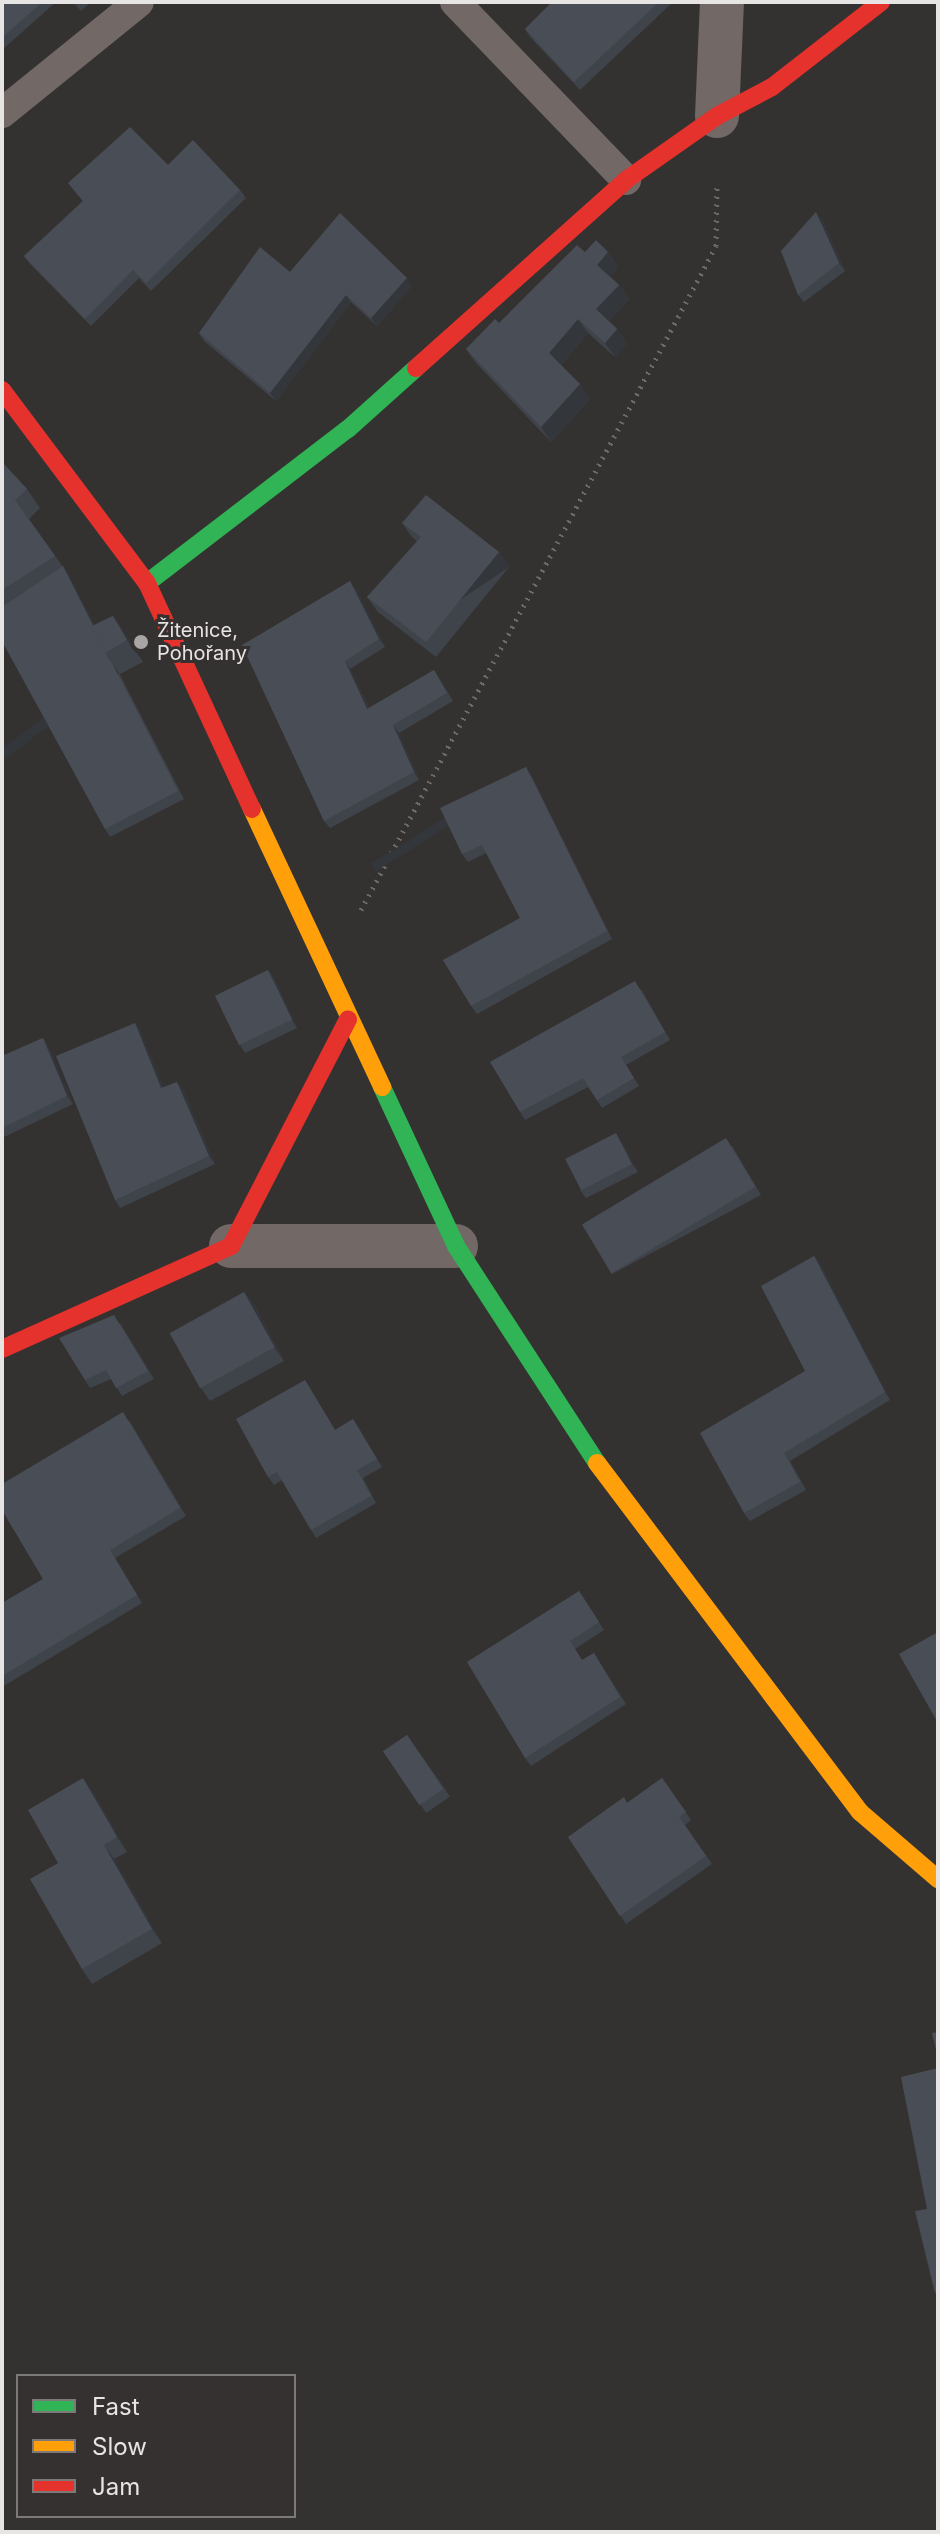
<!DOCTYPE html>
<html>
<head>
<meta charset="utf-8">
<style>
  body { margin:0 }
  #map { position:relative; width:940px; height:2534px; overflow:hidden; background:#343231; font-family:Inter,sans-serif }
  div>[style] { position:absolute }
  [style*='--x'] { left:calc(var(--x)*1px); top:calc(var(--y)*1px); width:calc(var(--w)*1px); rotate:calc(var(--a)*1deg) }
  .path>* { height:5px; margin-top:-2.5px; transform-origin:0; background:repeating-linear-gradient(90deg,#6f6867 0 2px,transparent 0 8px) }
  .lane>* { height:30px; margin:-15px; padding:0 15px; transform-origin:15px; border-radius:15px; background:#726866 }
  .street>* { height:44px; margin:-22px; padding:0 22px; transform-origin:22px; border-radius:22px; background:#726866 }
  .fast>* { height:18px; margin:-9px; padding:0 9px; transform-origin:9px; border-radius:9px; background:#30b455 }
  .slow>* { height:18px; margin:-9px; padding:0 9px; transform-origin:9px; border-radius:9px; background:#ff9f0a }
  .jam>* { height:18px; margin:-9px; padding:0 9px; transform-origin:9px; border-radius:9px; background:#e5322d }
  .wall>* { inset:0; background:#3f434a; transform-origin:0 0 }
  .shaded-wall>* { inset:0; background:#33373c; transform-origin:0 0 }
  .building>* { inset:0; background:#494e56; transform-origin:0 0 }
  .dots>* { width:22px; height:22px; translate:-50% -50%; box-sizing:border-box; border:4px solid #353130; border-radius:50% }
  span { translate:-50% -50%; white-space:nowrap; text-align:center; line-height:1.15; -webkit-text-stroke:6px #353130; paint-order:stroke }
  .poi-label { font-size:20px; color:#e7e4e4 }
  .left { translate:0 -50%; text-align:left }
  .frame { position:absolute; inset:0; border:4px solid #e7e4e4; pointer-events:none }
  .legend { position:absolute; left:16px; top:2374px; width:280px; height:144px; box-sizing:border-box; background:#353130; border:2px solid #7c7978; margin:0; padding:10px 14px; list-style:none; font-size:24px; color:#e7e4e4 }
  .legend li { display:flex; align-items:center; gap:16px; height:40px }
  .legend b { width:40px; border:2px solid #7c7978 }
</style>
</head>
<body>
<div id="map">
  <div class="path">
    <div style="--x:361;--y:910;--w:753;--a:-61.87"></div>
    <div style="--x:716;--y:246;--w:61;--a:-89.1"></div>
  </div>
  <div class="lane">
    <div style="--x:455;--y:2;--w:247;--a:46.1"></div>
    <div style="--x:2;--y:113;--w:176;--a:-39"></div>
  </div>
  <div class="street">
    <div style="--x:717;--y:116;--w:114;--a:-87.5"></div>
    <div style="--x:231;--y:1246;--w:225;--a:0"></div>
  </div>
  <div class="fast">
    <div style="--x:147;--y:583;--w:253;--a:-37.5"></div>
    <div style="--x:348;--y:429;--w:91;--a:-41.9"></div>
    <div style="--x:382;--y:1087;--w:175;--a:65"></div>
    <div style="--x:456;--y:1246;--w:259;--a:57"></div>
  </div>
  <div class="slow">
    <div style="--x:252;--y:809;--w:307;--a:64.9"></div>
    <div style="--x:597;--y:1463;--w:437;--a:53"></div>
    <div style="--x:860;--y:1812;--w:103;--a:40.7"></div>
  </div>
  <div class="jam">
    <div style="--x:416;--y:368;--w:282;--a:-41.8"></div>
    <div style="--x:626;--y:180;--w:111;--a:-35.1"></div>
    <div style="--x:717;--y:116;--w:62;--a:-27.8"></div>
    <div style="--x:772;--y:87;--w:138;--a:-37.9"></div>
    <div style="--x:2;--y:390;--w:241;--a:53.1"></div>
    <div style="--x:147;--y:583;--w:249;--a:65.1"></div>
    <div style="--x:2;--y:1349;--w:251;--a:-24.2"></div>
    <div style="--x:231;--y:1246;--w:255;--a:-62.7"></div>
  </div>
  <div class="wall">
    <div style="clip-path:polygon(2px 2px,56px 2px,2px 50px)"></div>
    <div style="clip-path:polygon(73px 2px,91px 2px,81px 11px)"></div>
    <div style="clip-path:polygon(552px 2px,673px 2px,580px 90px,530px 37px,525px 29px)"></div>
    <div style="clip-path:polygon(168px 165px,240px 190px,246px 198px,151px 291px,139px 278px,91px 326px,30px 264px,24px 256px,83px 201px,68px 183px)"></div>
    <div style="clip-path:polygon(822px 219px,845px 271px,804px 302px,798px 295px)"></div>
    <div style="clip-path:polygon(585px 252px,608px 252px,618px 267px,610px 276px,619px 285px,629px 299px,609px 321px,617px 329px,627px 344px,615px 357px,588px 333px,561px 365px,590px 399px,551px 442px,476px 363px,466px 349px,499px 323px)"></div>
    <div style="clip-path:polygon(290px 272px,412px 286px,377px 326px,351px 302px,276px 401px,204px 341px,199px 333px)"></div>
    <div style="clip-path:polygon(2px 462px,27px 489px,40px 508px,29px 519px,68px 574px,94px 625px,113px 616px,128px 638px,143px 662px,120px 674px,119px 673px,184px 799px,110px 837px,105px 829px,2px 641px)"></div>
    <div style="clip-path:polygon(402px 523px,499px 552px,509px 567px,436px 657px,378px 612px,367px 597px,417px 541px,412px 537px)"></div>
    <div style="clip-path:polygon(356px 589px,385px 647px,350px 669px,369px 708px,434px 670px,453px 701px,399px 733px,419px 780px,330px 828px,324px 821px,242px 645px)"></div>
    <div style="clip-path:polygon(526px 767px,531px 775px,612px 939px,477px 1014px,471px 1006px,520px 918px,486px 853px,468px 862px,462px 854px)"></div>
    <div style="clip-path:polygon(268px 970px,274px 978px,297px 1028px,245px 1053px,240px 1045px)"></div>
    <div style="clip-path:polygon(641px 989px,670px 1040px,626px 1065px,639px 1086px,602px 1108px,588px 1087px,525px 1120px,520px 1112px)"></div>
    <div style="clip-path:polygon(135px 1023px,140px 1031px,163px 1087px,183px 1090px,215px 1164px,120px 1208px,115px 1200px)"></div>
    <div style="clip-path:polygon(43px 1038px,48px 1046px,73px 1104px,2px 1138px,2px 1056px)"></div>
    <div style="clip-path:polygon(621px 1141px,638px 1172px,586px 1198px,580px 1190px)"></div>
    <div style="clip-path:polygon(732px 1146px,761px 1195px,612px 1274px,607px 1266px)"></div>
    <div style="clip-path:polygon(814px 1256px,820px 1264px,890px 1400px,790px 1461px,806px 1490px,750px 1521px,744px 1513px,805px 1371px)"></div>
    <div style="clip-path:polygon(244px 1292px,255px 1306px,284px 1361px,210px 1401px,200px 1387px)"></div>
    <div style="clip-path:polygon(120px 1323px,154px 1379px,122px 1396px,111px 1379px,90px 1388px,85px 1380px)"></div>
    <div style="clip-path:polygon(305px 1380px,335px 1430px,353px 1419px,382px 1467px,363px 1478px,376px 1503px,316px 1538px,282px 1480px,274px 1485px,268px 1477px)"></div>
    <div style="clip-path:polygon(129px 1420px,186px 1516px,115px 1558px,142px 1603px,2px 1687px,2px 1603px,43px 1579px)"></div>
    <div style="clip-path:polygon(579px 1591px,604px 1630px,575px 1649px,582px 1660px,594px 1653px,626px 1704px,531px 1766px,525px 1758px)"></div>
    <div style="left:407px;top:1735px;width:75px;height:29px;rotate:55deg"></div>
    <div style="clip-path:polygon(662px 1778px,691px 1820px,685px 1825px,712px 1864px,626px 1924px,568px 1837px,627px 1803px)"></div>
    <div style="clip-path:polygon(93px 1792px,127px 1852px,114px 1859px,162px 1943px,92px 1984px,82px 1969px,58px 1863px)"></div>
  </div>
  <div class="shaded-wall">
    <div style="clip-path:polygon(816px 212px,822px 219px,845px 271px,839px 263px)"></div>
    <div style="clip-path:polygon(608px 252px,618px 267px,608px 279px,597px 265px)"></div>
    <div style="clip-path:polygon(407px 278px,412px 286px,377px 326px,371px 318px)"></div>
    <div style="clip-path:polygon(619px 285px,629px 299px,606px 324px,596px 309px)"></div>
    <div style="clip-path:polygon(346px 295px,351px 302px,276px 401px,270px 393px)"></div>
    <div style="clip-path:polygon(578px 319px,588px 333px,559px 367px,549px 353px)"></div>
    <div style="clip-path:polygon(617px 329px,627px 344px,615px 357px,605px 343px)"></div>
    <div style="clip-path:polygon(580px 384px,590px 399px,551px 442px,541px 427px)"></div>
    <div style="left:499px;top:552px;width:18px;height:116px;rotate:56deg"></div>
    <div style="clip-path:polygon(63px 566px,68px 574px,108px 651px,107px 652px)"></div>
    <div style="clip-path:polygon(350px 581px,356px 589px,385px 647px,379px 639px)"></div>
    <div style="clip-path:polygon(113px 616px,128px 638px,143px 662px,127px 640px)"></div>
    <div style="clip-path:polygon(345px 661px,350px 669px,373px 717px,367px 709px)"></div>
    <div style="left:113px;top:665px;width:10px;height:142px;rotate:53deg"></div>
    <div style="clip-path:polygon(393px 725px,399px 733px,419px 780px,414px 772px)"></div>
    <div style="left:526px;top:767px;width:9px;height:183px;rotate:58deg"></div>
    <div style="clip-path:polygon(268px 970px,274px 978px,297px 1028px,292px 1020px)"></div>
    <div style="clip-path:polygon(135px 1023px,140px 1031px,167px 1096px,161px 1088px)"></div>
    <div style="clip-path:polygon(43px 1038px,48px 1046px,73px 1104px,67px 1096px)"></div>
    <div style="clip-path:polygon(177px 1082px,183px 1090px,215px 1164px,209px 1156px)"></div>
    <div style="clip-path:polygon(616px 1133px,621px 1141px,638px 1172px,632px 1164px)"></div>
    <div style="clip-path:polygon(814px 1256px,820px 1264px,890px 1400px,885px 1392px)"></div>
    <div style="clip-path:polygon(244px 1292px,255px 1306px,284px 1361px,274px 1347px)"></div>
    <div style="clip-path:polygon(83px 1778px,93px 1792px,127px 1852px,117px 1837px)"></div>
    <div style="clip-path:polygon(104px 1845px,114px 1859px,162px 1943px,152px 1929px)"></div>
  </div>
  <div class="building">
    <div style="clip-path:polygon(2px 2px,42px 2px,2px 38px)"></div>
    <div style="clip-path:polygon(552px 2px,659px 2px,574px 82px,525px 29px)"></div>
    <div style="clip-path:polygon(130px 127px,168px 165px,193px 140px,240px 190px,146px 283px,133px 270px,85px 319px,24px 256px,83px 201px,68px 183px)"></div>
    <div style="clip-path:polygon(816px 212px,839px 263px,798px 295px,781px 251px)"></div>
    <div style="clip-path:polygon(340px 213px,407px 278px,371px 318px,346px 295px,270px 393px,199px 333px,260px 247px,290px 272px)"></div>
    <div style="clip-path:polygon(596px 240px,608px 252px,597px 265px,619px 285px,596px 309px,617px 329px,605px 343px,578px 319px,549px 353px,580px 384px,541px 427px,466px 349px,495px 319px,499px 323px,577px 245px,585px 252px)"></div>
    <div style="clip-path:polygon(2px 462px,27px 489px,15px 500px,55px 556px,2px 590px)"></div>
    <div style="clip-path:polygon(426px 495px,499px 552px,426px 642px,367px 597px,421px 537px,402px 523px)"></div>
    <div style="clip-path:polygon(63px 566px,93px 626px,92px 626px,105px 653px,113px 665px,178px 791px,105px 829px,2px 641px,2px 607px)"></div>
    <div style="clip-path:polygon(350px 581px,379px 639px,345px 661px,367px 709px,434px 670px,447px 693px,393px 725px,414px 772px,324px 821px,242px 645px)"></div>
    <div style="clip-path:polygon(113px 616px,127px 640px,105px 653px,92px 626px)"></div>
    <div style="clip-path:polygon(526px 767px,607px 931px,471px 1006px,443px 960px,520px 918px,482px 845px,462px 854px,440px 808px)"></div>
    <div style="left:268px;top:970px;width:55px;height:59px;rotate:64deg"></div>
    <div style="clip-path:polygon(635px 981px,665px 1032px,621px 1057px,634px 1078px,597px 1100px,583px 1078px,520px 1112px,490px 1062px)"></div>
    <div style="clip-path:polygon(135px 1023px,161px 1088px,177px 1082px,209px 1156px,115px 1200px,56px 1056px)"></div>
    <div style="clip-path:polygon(43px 1038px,67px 1096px,2px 1128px,2px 1056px)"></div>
    <div style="left:616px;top:1133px;width:35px;height:57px;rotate:63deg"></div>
    <div style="left:726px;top:1138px;width:57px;height:168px;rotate:59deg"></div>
    <div style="clip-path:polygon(814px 1256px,885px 1392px,784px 1453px,800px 1482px,744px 1513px,700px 1433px,805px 1371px,761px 1286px)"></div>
    <div style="left:244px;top:1292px;width:63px;height:85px;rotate:61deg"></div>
    <div style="clip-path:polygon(114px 1315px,148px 1371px,116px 1388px,106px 1370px,85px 1380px,59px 1338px)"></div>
    <div style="clip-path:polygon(305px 1380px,335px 1430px,353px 1419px,377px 1459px,357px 1470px,371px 1496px,311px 1530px,277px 1472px,268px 1477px,236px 1419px)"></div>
    <div style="clip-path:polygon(123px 1412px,180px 1508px,110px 1550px,137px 1595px,2px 1676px,2px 1603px,43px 1579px,2px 1510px,2px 1484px)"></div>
    <div style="clip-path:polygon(579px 1591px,599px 1622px,570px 1641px,582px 1660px,594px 1653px,620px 1697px,525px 1758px,467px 1662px)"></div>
    <div style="clip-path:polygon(938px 1632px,938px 1723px,899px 1654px)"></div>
    <div style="left:407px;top:1735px;width:65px;height:29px;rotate:56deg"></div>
    <div style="clip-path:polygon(83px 1778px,117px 1837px,104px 1845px,152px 1929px,82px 1969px,30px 1879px,58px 1863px,28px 1810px)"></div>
    <div style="clip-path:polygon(662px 1778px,686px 1812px,679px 1817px,706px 1856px,620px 1916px,568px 1837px,624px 1797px,627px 1803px)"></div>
    <div style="clip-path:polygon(938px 2032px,938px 2058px,932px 2033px)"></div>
    <div style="clip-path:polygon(938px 2068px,938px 2292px,935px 2293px,915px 2211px,927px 2209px,901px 2077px)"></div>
  </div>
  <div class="dots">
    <div style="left:141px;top:642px;background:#a8a6a5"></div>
  </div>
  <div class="poi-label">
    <span class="left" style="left:157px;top:642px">Žitenice,<br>Pohořany</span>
  </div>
  <div class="frame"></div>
  <ul class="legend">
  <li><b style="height:10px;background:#30b455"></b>Fast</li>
  <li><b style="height:10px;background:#ff9f0a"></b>Slow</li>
  <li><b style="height:10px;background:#e5322d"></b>Jam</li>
  </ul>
</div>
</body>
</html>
